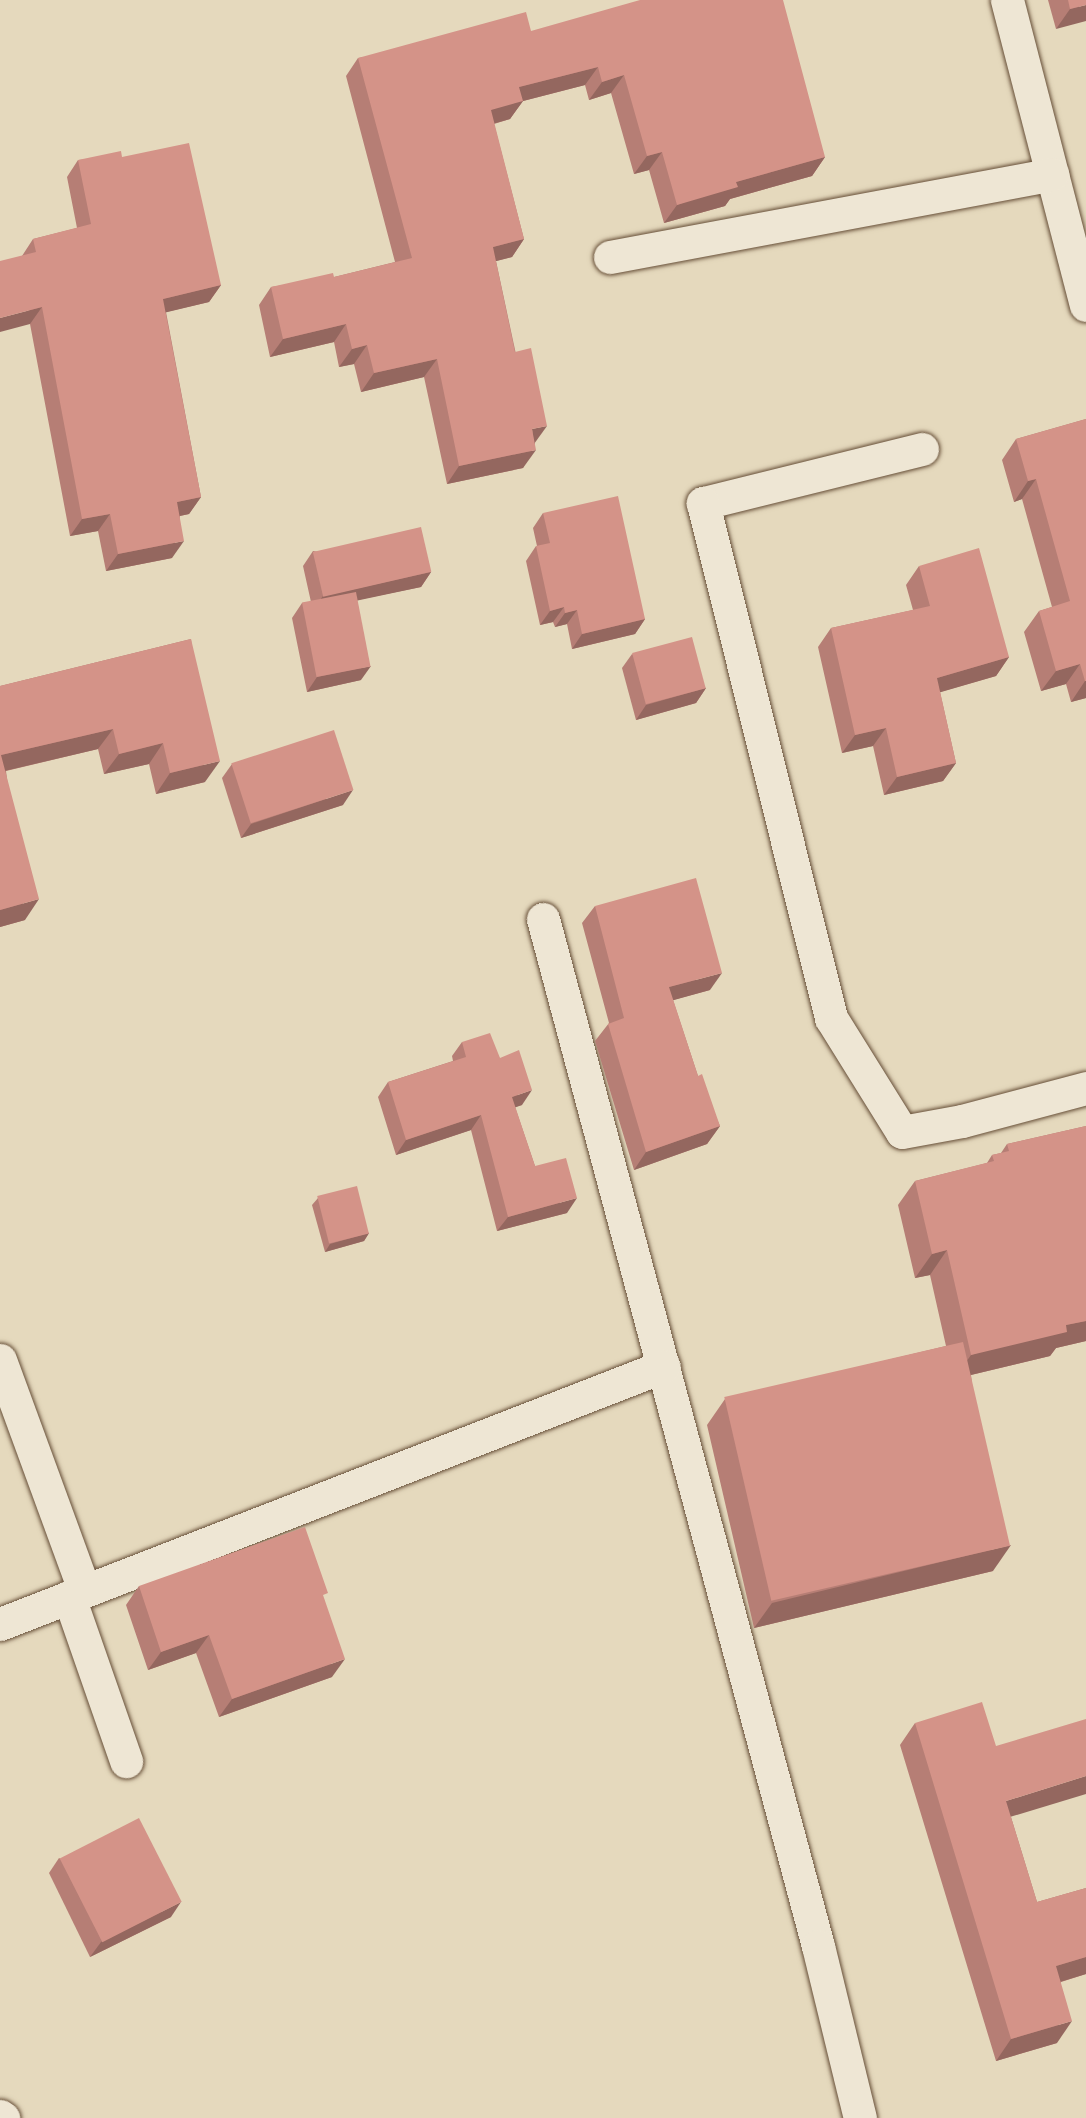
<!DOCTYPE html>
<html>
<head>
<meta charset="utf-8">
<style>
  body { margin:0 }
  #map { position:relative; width:1086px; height:2118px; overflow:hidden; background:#e5d9bd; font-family:"EB Garamond",serif }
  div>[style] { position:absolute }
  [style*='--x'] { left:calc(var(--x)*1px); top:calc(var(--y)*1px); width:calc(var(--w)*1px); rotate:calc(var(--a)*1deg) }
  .roads { filter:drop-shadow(0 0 2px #664e37) drop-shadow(0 0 2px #664e37) }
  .minor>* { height:33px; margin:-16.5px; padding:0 16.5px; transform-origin:16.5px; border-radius:16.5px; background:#eee6d4 }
  .wall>* { inset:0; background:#b67e75 }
  .shaded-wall>* { inset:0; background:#94675f }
  .building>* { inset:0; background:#d49388; transform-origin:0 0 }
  span { translate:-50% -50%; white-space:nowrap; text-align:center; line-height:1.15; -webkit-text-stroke:4.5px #eee6d4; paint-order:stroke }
</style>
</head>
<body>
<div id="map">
  <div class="roads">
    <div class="minor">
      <div style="--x:1007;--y:0;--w:315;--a:75.5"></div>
      <div style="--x:610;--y:257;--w:450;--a:-10.6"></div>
      <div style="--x:922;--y:449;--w:226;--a:166.1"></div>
      <div style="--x:703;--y:503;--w:531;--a:76.04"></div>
      <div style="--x:831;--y:1018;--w:134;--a:58.1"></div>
      <div style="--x:902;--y:1132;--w:61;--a:-10.4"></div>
      <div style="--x:962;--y:1121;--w:128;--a:-14.9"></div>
      <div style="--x:543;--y:919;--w:1063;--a:75.01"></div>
      <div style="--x:818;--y:1946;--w:177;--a:76.3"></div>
      <div style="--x:0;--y:1360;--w:245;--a:69.9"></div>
      <div style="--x:69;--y:1597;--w:174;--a:70.8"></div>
      <div style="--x:0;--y:1624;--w:712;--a:-21.23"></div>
      <div style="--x:0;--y:2116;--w:4;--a:34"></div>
    </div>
  </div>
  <div class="wall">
    <div style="clip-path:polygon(1048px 0,1086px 0,1056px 29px)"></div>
    <div style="clip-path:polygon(531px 31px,825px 157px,812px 176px,730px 199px,725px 206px,664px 223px,649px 170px,634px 174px,611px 93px,589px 100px,585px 85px,523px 101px,510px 119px,494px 124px,524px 239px,512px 257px,496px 261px,535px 443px,523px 468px,447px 484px,424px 377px,361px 392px,354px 364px,339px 367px,334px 342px,270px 357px,259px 305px,271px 287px,334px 277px,395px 262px,346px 76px,358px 58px)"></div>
    <div style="clip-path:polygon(122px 157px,221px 285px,209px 302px,166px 312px,201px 497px,189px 514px,180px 516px,172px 558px,106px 571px,98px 531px,70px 536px,30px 324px,22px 256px,33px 239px,77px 228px,67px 177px,78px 160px)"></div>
    <div style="clip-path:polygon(1086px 419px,1086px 698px,1071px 702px,1066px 684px,1041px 691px,1024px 632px,1039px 611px,1052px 607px,1022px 499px,1014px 502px,1002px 460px,1016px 439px)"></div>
    <div style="clip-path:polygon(543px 513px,645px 619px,635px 634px,572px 649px,567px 624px,555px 627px,553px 622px,540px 625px,526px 561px,536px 546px,537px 546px,533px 528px)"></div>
    <div style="clip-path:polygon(313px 551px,431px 572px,421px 587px,357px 600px,361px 680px,307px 692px,292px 618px,302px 603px,311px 602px,303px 566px)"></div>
    <div style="clip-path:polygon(919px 566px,1009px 657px,996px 676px,940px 692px,956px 763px,943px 781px,884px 795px,873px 746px,842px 753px,818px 647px,831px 628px,913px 610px,906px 585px)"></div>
    <div style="clip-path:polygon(191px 639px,205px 782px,156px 794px,149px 764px,104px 774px,98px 749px,6px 771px,25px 920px,0 927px,0 686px)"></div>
    <div style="clip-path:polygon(632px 654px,706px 688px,696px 703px,636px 720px,622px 668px)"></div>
    <div style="clip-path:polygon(232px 764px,343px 805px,241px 838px,222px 778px)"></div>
    <div style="clip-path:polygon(595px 906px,710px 990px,673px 1000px,698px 1076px,720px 1126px,707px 1144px,634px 1170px,595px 1041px,609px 1023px,582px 923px)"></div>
    <div style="clip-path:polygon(462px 1042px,500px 1058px,522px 1105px,515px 1107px,535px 1166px,567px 1213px,497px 1231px,471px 1130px,396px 1155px,378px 1097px,388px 1082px,453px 1061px,452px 1056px)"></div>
    <div style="clip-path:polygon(1086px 1126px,1086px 1341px,1056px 1348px,1050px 1356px,971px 1375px,993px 1571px,754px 1628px,707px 1425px,725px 1399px,946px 1346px,930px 1275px,915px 1278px,898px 1205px,915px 1181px,987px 1163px,992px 1155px,1001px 1153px,1007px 1144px)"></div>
    <div style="clip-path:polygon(318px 1198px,369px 1233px,364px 1241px,325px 1252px,312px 1205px)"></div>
    <div style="clip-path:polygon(139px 1586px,324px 1599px,332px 1677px,219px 1717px,196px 1653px,148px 1670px,126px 1605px)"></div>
    <div style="clip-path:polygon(915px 1723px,1011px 1817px,1037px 1902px,1086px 1888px,1086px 1974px,1061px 1982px,1057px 2043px,996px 2061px,900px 1745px)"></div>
    <div style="clip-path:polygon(59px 1858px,171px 1917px,90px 1957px,49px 1873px)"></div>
  </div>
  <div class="shaded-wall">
    <div style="clip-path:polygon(1086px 5px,1086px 21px,1056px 29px,1070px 9px)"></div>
    <div style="clip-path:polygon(598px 67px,585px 85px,523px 101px,510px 119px,478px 128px,491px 110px,519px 87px)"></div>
    <div style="clip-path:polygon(624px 75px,611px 93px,589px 100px,602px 82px)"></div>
    <div style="clip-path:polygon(662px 152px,649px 170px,634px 174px,647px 156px)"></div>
    <div style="clip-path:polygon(825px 157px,812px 176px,730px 199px,725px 206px,664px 223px,677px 205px,736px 182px)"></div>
    <div style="clip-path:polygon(524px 239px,512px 257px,481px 265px,493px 247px)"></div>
    <div style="clip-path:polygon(221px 285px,209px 302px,151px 316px,163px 299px)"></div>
    <div style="clip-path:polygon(42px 307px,30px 324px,0 332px,0 318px)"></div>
    <div style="clip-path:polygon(346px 324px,334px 342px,270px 357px,283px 339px)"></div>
    <div style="clip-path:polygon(367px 345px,354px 364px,339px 367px,352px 349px)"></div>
    <div style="clip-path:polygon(437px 359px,424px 377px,361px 392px,374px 373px)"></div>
    <div style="clip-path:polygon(547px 426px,534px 444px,532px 429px)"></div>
    <div style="clip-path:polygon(536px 450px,523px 468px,447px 484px,459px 466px)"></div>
    <div style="clip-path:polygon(1036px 479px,1022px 499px,1014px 502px,1028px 481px)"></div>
    <div style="clip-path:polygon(201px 497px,189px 514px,165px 519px,177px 502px)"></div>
    <div style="clip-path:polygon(110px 514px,98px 531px,70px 536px,82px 519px)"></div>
    <div style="clip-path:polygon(184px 541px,172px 558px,106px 571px,118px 554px)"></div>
    <div style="clip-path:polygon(431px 572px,421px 587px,313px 610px,323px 596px)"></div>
    <div style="clip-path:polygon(564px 607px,553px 622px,540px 625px,550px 611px)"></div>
    <div style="clip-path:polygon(577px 610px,567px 624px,555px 627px,565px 613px)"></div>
    <div style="clip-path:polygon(645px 619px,635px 634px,572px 649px,582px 634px)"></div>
    <div style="clip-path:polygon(1009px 657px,996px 676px,924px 697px,937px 678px)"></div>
    <div style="clip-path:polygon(1080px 664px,1066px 684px,1041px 691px,1056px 671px)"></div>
    <div style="clip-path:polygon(371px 666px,361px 680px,307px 692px,317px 677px)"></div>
    <div style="clip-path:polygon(1085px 681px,1086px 681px,1086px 698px,1071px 702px)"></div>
    <div style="clip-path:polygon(706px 688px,696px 703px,636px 720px,646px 705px)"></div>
    <div style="clip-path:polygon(886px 728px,873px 746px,842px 753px,855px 735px)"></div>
    <div style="clip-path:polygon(113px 729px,98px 749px,0 772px,1px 755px)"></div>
    <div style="clip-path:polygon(163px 743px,149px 764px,104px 774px,119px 754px)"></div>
    <div style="clip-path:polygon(220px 761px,205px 782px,156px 794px,170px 773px)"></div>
    <div style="clip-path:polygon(956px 763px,943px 781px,884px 795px,897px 777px)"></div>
    <div style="clip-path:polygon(353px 790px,343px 805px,241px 838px,251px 824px)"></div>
    <div style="clip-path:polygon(39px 899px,25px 920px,0 927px,0 910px)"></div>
    <div style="clip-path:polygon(722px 973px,710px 990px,656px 1005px,669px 987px)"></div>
    <div style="clip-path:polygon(532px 1090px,522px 1105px,502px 1112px,512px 1097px)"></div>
    <div style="clip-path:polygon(481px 1115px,471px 1130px,396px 1155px,406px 1140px)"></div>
    <div style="clip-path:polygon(720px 1126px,707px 1144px,634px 1170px,646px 1152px)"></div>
    <div style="clip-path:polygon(577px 1198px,567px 1213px,497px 1231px,508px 1217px)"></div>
    <div style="clip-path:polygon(369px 1233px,364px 1241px,325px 1252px,330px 1244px)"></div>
    <div style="clip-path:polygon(947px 1250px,930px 1275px,915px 1278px,932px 1254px)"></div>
    <div style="clip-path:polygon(1086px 1321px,1086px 1341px,1056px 1348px,1050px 1356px,954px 1379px,971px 1355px,1066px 1325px)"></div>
    <div style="clip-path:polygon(1011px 1545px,993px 1571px,754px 1628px,772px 1603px)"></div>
    <div style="clip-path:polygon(209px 1635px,196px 1653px,148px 1670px,161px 1652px)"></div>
    <div style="clip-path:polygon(345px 1659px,332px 1677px,219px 1717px,232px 1699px)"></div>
    <div style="clip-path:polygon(1086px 1776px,1086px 1794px,990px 1823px,1006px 1801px)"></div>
    <div style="clip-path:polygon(181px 1902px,171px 1917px,90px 1957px,101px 1942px)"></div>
    <div style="clip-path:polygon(1086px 1957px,1086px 1974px,1040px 1988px,1056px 1966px)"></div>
    <div style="clip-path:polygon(1072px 2021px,1057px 2043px,996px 2061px,1011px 2039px)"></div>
  </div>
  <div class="building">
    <div style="clip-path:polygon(640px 0,783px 0,825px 157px,736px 182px,738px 187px,677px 205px,662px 152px,647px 156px,624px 75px,602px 82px,598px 67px,519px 87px,523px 101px,491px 110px,524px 239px,493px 247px,515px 352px,531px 348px,547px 426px,532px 429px,536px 450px,459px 466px,437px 359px,374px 373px,367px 345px,352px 349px,346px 324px,283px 339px,271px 287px,333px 273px,334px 277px,412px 258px,358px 58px,526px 12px,531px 31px)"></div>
    <div style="clip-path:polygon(1068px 0,1086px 0,1086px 5px,1070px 9px)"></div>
    <div style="clip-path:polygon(189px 143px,221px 285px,163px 299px,201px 497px,177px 502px,184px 541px,118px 554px,110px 514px,82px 519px,42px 307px,0 318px,0 261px,36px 252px,33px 239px,91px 224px,78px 160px,121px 151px,122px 157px)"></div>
    <div style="clip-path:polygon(1086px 419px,1086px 681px,1085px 681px,1080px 664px,1056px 671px,1039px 611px,1070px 601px,1036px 479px,1028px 481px,1016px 439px)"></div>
    <div style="clip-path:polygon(618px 496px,645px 619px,582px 634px,577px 610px,565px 613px,564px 607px,550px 611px,536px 546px,550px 543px,543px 513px)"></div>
    <div style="left:421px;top:527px;width:46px;height:111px;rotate:77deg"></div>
    <div style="clip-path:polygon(979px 548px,1009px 657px,937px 678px,956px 763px,897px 777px,886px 728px,855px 735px,831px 628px,930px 606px,919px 566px)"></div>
    <div style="left:356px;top:592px;width:76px;height:55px;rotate:79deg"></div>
    <div style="left:692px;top:637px;width:53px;height:62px;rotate:75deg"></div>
    <div style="clip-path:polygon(191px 639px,220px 761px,170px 773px,163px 743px,119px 754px,113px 729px,1px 755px,39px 899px,0 910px,0 686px)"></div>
    <div style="left:334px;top:730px;width:63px;height:108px;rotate:72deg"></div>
    <div style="clip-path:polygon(696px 878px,722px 973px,669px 987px,698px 1076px,702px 1074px,720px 1126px,646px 1152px,608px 1024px,624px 1018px,595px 906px)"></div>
    <div style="clip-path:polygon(490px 1033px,500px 1058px,519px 1050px,532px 1090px,512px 1097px,535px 1166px,566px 1158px,577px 1198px,508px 1217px,481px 1115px,406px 1140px,388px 1082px,466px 1057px,462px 1042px)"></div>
    <div style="clip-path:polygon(1086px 1126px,1086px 1321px,1066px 1325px,1067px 1332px,971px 1355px,947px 1250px,932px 1254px,915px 1181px,994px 1161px,992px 1155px,1009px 1151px,1007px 1144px)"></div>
    <div style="left:357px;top:1186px;width:49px;height:41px;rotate:76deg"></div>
    <div style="left:963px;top:1342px;width:209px;height:245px;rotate:77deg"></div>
    <div style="clip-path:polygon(305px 1527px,328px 1593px,323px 1595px,345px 1659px,232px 1699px,209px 1635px,161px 1652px,139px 1586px)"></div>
    <div style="clip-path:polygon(982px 1702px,996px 1746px,1086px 1719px,1086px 1776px,1006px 1801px,1037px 1902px,1086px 1888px,1086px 1957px,1056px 1966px,1072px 2021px,1011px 2039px,915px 1723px)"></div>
    <div style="left:139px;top:1818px;width:94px;height:89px;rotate:63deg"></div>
  </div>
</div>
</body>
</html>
